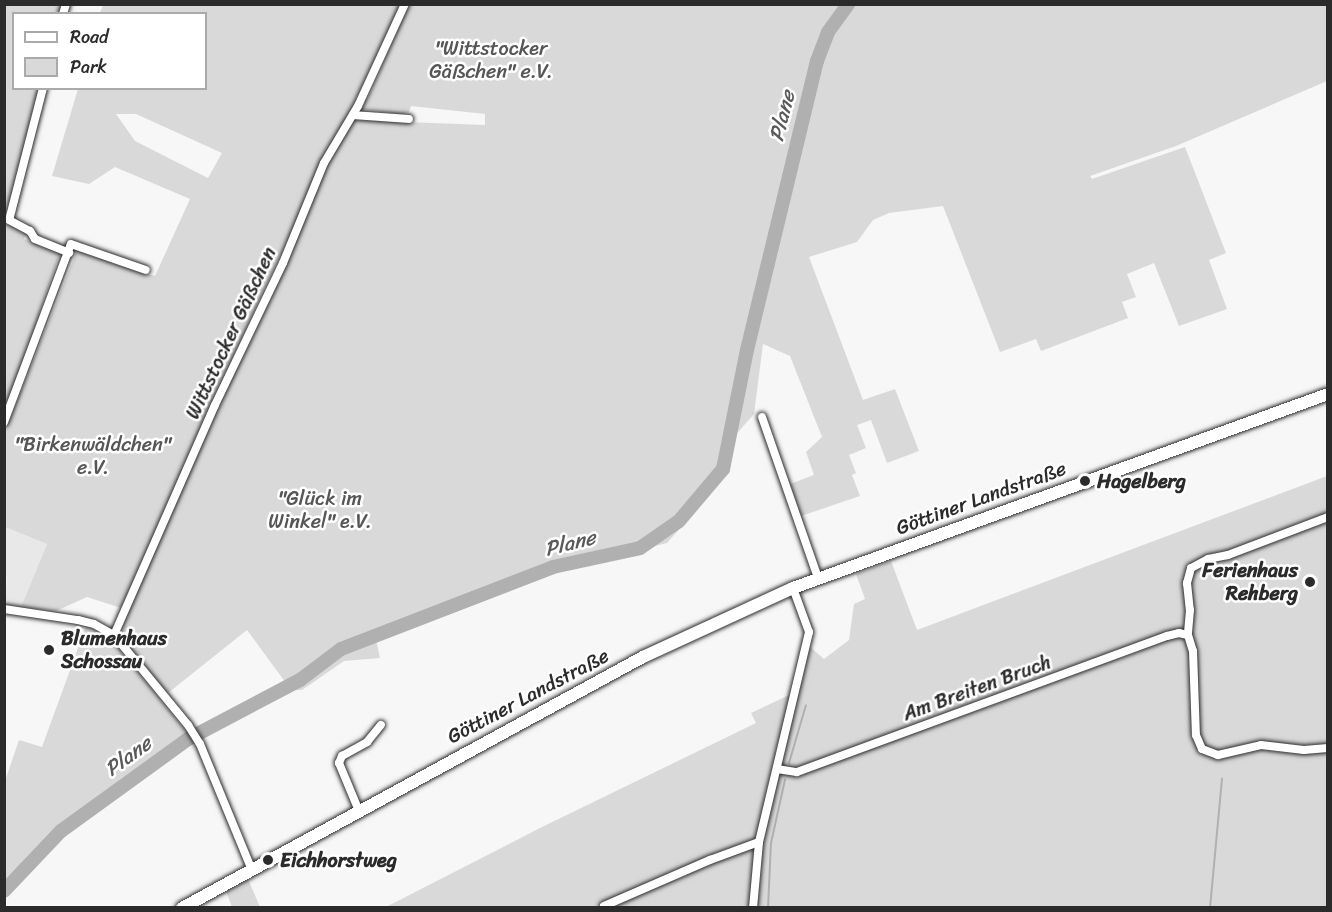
<!DOCTYPE html>
<html>
<head>
<meta charset="utf-8">
<style>
  body { margin:0 }
  #map { position:relative; width:1332px; height:912px; overflow:hidden; background:#f7f7f7; font-family:Sriracha,sans-serif }
  div>[style] { position:absolute }
  [style*='--x'] { left:calc(var(--x)*1px); top:calc(var(--y)*1px); width:calc(var(--w)*1px); rotate:calc(var(--a)*1deg) }
  .built>* { inset:0; background:#e8e8e8 }
  .green>* { inset:0; background:#d9d9d9 }
  .stream>* { height:2px; margin:-1px; padding:0 1px; transform-origin:1px; border-radius:1px; background:#b0b0b0 }
  .river>* { height:14px; margin:-7px; padding:0 7px; transform-origin:7px; border-radius:7px; background:#b0b0b0 }
  .roads { filter:drop-shadow(0 0 2px #2b2b2b) drop-shadow(0 0 2px #2b2b2b) }
  .street>* { height:8px; margin:-4px; padding:0 4px; transform-origin:4px; border-radius:4px; background:#fff }
  .secondary>* { height:12px; margin:-6px; padding:0 6px; transform-origin:6px; border-radius:6px; background:#fff }
  .dots>* { width:16px; height:16px; translate:-50% -50%; box-sizing:border-box; border:3px solid #fff; border-radius:50% }
  span { translate:-50% -50%; white-space:nowrap; text-align:center; line-height:1.15; -webkit-text-stroke:5px #fff; paint-order:stroke }
  .park-label { font-size:20px; color:#565656 }
  .street-label { font-size:20px; color:#2b2b2b }
  .poi-label { font-size:20px; color:#2b2b2b; font-weight:700 }
  .left { translate:0 -50%; text-align:left }
  .right { translate:-100% -50%; text-align:right }
  .water-label { font-size:21px; color:#5a5a5a; font-style:italic }
  .frame { position:absolute; inset:0; border:6px solid #2b2b2b; pointer-events:none }
  .legend { position:absolute; left:12px; top:12px; width:195px; height:78px; box-sizing:border-box; background:#fff; border:2px solid #aaa; margin:0; padding:8px 10px; list-style:none; font-size:18px; color:#2b2b2b }
  .legend li { display:flex; align-items:center; gap:12px; height:30px }
  .legend b { width:30px; border:2px solid #aaa }
</style>
</head>
<body>
<div id="map">
  <div class="built">
    <div style="clip-path:polygon(5px 527px,47px 544px,21px 607px,5px 604px,7px 577px,5px 575px)"></div>
  </div>
  <div class="green">
    <div style="clip-path:polygon(5px 5px,64px 5px,61px 13px,14px 14px,14px 88px,40px 89px,5px 216px)"></div>
    <div style="clip-path:polygon(evenodd,103px 5px,401px 5px,261px 296px,121px 608px,87px 597px,56px 611px,21px 607px,47px 544px,5px 527px,4px 434px,77px 251px,155px 276px,190px 199px,115px 167px,89px 184px,52px 176px,78px 89px,206px 88px,206px 14px,100px 13px,103px 5px,116px 114px,136px 114px,222px 153px,208px 178px,135px 141px,116px 114px)"></div>
    <div style="clip-path:polygon(408px 5px,846px 5px,827px 32px,817px 62px,829px 32px,849px 5px,1327px 5px,1327px 81px,1176px 146px,1090px 176px,1092px 179px,1185px 147px,1226px 253px,1209px 260px,1227px 309px,1179px 326px,1154px 263px,1127px 274px,1136px 297px,1122px 302px,1128px 318px,1041px 351px,1036px 339px,1000px 352px,943px 206px,889px 213px,873px 220px,857px 242px,809px 257px,863px 400px,895px 389px,919px 451px,887px 463px,871px 420px,857px 425px,866px 448px,849px 455px,856px 473px,852px 475px,860px 496px,801px 516px,790px 484px,814px 475px,806px 452px,822px 437px,790px 356px,763px 344px,754px 414px,732px 439px,725px 467px,730px 472px,667px 543px,579px 565px,468px 602px,376px 639px,380px 658px,344px 661px,302px 690px,291px 690px,247px 630px,168px 693px,118px 634px,144px 571px,327px 165px,352px 120px,485px 125px,485px 114px,411px 106px,409px 112px,400px 114px,361px 109px,372px 90px)"></div>
    <div style="clip-path:polygon(5px 223px,26px 232px,24px 239px,60px 253px,5px 414px)"></div>
    <div style="clip-path:polygon(1327px 476px,1327px 907px,384px 908px,540px 828px,756px 723px,751px 713px,798px 691px,809px 646px,824px 659px,849px 640px,854px 604px,865px 599px,856px 574px,891px 561px,917px 630px)"></div>
    <div style="clip-path:polygon(86px 626px,109px 637px,193px 740px,61px 831px,5px 894px,5px 781px,19px 740px,42px 747px)"></div>
    <div style="clip-path:polygon(248px 879px,260px 907px,232px 907px,226px 891px)"></div>
  </div>
  <div class="stream">
    <div style="--x:789;--y:763;--w:60;--a:-73.7"></div>
    <div style="--x:768;--y:908;--w:65;--a:-87.4"></div>
    <div style="--x:771;--y:843;--w:65;--a:-77.5"></div>
    <div style="--x:1210;--y:908;--w:130;--a:-84.7"></div>
  </div>
  <div class="river">
    <div style="--x:4;--y:891;--w:83;--a:-46.5"></div>
    <div style="--x:61;--y:831;--w:157;--a:-35.9"></div>
    <div style="--x:188;--y:739;--w:127;--a:-27.8"></div>
    <div style="--x:300;--y:680;--w:51;--a:-37.1"></div>
    <div style="--x:341;--y:649;--w:227;--a:-21.1"></div>
    <div style="--x:553;--y:567;--w:89;--a:-12.3"></div>
    <div style="--x:640;--y:548;--w:47;--a:-34.7"></div>
    <div style="--x:679;--y:521;--w:68;--a:-49.8"></div>
    <div style="--x:723;--y:469;--w:121;--a:-78.6"></div>
    <div style="--x:747;--y:350;--w:297;--a:-76.4"></div>
    <div style="--x:817;--y:61;--w:31;--a:-69"></div>
    <div style="--x:828;--y:32;--w:34;--a:-54"></div>
  </div>
  <div class="roads">
    <div class="street">
      <div style="--x:63;--y:14;--w:10;--a:-73"></div>
      <div style="--x:43;--y:88;--w:136;--a:104.4"></div>
      <div style="--x:9;--y:220;--w:24;--a:28"></div>
      <div style="--x:30;--y:231;--w:9;--a:58"></div>
      <div style="--x:35;--y:239;--w:37;--a:22"></div>
      <div style="--x:353;--y:115;--w:56;--a:4.1"></div>
      <div style="--x:762;--y:417;--w:170;--a:70.8"></div>
      <div style="--x:4;--y:422;--w:190;--a:-69.4"></div>
      <div style="--x:71;--y:244;--w:79;--a:19.1"></div>
      <div style="--x:1328;--y:517;--w:107;--a:159.2"></div>
      <div style="--x:1228;--y:555;--w:20;--a:169"></div>
      <div style="--x:1208;--y:559;--w:19;--a:152"></div>
      <div style="--x:1191;--y:568;--w:16;--a:105"></div>
      <div style="--x:1187;--y:583;--w:27;--a:84"></div>
      <div style="--x:1190;--y:610;--w:25;--a:95"></div>
      <div style="--x:1188;--y:635;--w:17;--a:73"></div>
      <div style="--x:1193;--y:651;--w:84;--a:88"></div>
      <div style="--x:1196;--y:735;--w:15;--a:67"></div>
      <div style="--x:1202;--y:749;--w:17;--a:21"></div>
      <div style="--x:1218;--y:755;--w:44;--a:-13.1"></div>
      <div style="--x:1261;--y:745;--w:43;--a:6.6"></div>
      <div style="--x:1304;--y:750;--w:24;--a:-5"></div>
      <div style="--x:4;--y:609;--w:75;--a:8.5"></div>
      <div style="--x:78;--y:620;--w:16;--a:14"></div>
      <div style="--x:94;--y:624;--w:23;--a:29"></div>
      <div style="--x:114;--y:635;--w:117;--a:50.6"></div>
      <div style="--x:188;--y:725;--w:22;--a:58"></div>
      <div style="--x:200;--y:744;--w:136;--a:67.6"></div>
      <div style="--x:114;--y:635;--w:251;--a:-66.3"></div>
      <div style="--x:215;--y:405;--w:157;--a:-64.4"></div>
      <div style="--x:283;--y:263;--w:108;--a:-67.7"></div>
      <div style="--x:324;--y:163;--w:66;--a:-59.2"></div>
      <div style="--x:358;--y:106;--w:112;--a:-65.3"></div>
      <div style="--x:777;--y:769;--w:20;--a:9"></div>
      <div style="--x:797;--y:772;--w:394;--a:-20.2"></div>
      <div style="--x:1167;--y:636;--w:12;--a:-14"></div>
      <div style="--x:1179;--y:633;--w:9;--a:13"></div>
      <div style="--x:359;--y:811;--w:52;--a:-112.6"></div>
      <div style="--x:339;--y:763;--w:8;--a:-67"></div>
      <div style="--x:342;--y:756;--w:29;--a:-29"></div>
      <div style="--x:367;--y:742;--w:22;--a:-51"></div>
      <div style="--x:604;--y:906;--w:116;--a:-23.5"></div>
      <div style="--x:710;--y:860;--w:52;--a:-20.2"></div>
      <div style="--x:753;--y:908;--w:66;--a:-84.8"></div>
      <div style="--x:759;--y:842;--w:216;--a:-76.6"></div>
      <div style="--x:809;--y:632;--w:47;--a:-110"></div>
    </div>
    <div class="secondary">
      <div style="--x:182;--y:908;--w:525;--a:-28.57"></div>
      <div style="--x:643;--y:657;--w:165;--a:-24.7"></div>
      <div style="--x:793;--y:588;--w:569;--a:-19.93"></div>
    </div>
  </div>
  <div class="dots">
    <div style="left:1085px;top:481px;background:#2b2b2b"></div>
    <div style="left:1310px;top:582px;background:#2b2b2b"></div>
    <div style="left:49px;top:650px;background:#2b2b2b"></div>
    <div style="left:268px;top:860px;background:#2b2b2b"></div>
  </div>
  <div class="park-label">
    <span style="left:491px;top:60px">"Wittstocker<br>Gäßchen" e.V.</span>
    <span style="left:93px;top:456px">"Birkenwäldchen"<br>e.V.</span>
    <span style="left:320px;top:510px">"Glück im<br>Winkel" e.V.</span>
  </div>
  <div class="street-label">
    <span style="left:231px;top:333px;rotate:-65deg">Wittstocker Gäßchen</span>
    <span style="left:981px;top:498px;rotate:-20deg">Göttiner Landstraße</span>
    <span style="left:977px;top:688px;rotate:-20deg">Am Breiten Bruch</span>
    <span style="left:528px;top:696px;rotate:-28deg">Göttiner Landstraße</span>
  </div>
  <div class="poi-label">
    <span class="left" style="left:1097px;top:481px">Hagelberg</span>
    <span class="right" style="left:1298px;top:582px">Ferienhaus<br>Rehberg</span>
    <span class="left" style="left:61px;top:650px">Blumenhaus<br>Schossau</span>
    <span class="left" style="left:280px;top:860px">Eichhorstweg</span>
  </div>
  <div class="water-label">
    <span style="left:782px;top:116px;rotate:-76deg">Plane</span>
    <span style="left:570px;top:543px;rotate:-14deg">Plane</span>
    <span style="left:128px;top:756px;rotate:-36deg">Plane</span>
  </div>
  <div class="frame"></div>
  <ul class="legend">
  <li><b style="height:8px;background:#fff"></b>Road</li>
  <li><b style="height:16px;background:#d9d9d9"></b>Park</li>
  </ul>
</div>
</body>
</html>
